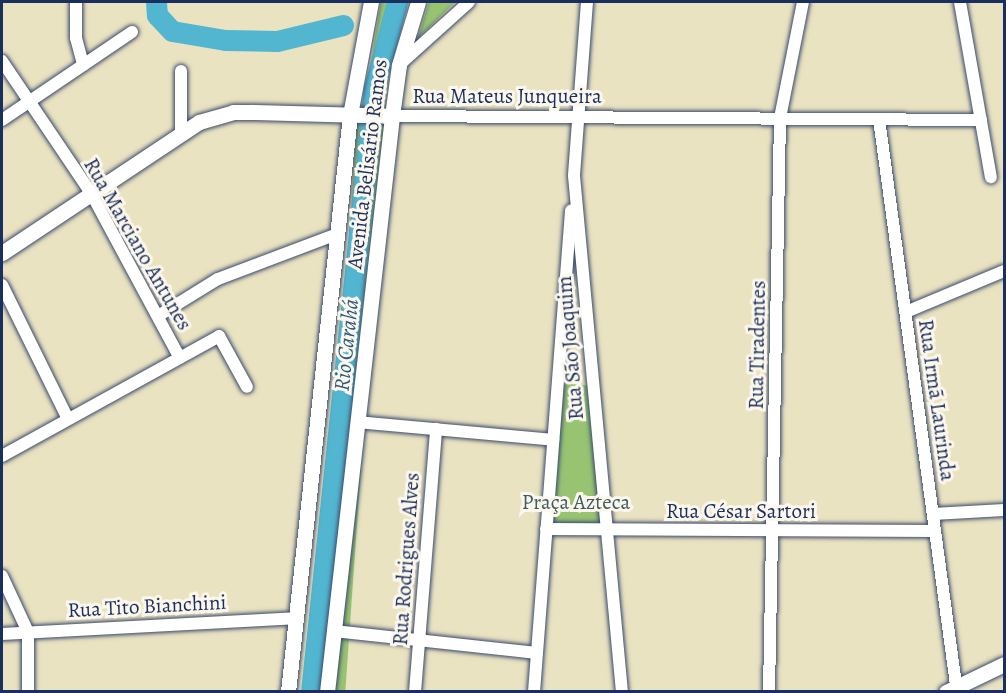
<!DOCTYPE html>
<html>
<head>
<meta charset="utf-8">
<style>
  body { margin:0 }
  #map { position:relative; width:1006px; height:693px; overflow:hidden; background:#eae3c1; font-family:Alegreya,serif }
  div>[style] { position:absolute }
  [style*='--x'] { left:calc(var(--x)*1px); top:calc(var(--y)*1px); width:calc(var(--w)*1px); rotate:calc(var(--a)*1deg) }
  .green>* { inset:0; background:#98c472; transform-origin:0 0 }
  .river>* { height:21px; margin:-10.5px; padding:0 10.5px; transform-origin:10.5px; border-radius:10.5px; background:#52b6d1 }
  .roads { filter:drop-shadow(0 0 2px #3a4a6d) drop-shadow(0 0 2px #3a4a6d) }
  .minor>* { height:12px; margin:-6px; padding:0 6px; transform-origin:6px; border-radius:6px; background:#fff }
  .major>* { height:15px; margin:-7.5px; padding:0 7.5px; transform-origin:7.5px; border-radius:7.5px; background:#fff }
  span { translate:-50% -50%; white-space:nowrap; text-align:center; line-height:1.15; -webkit-text-stroke:6px #fbf7ec; paint-order:stroke }
  .street-label { font-size:21px; color:#1b2f5e }
  .park-label { font-size:21px; color:#405c64 }
  .water-label { font-size:22px; color:#2c5880; font-style:italic }
  .frame { position:absolute; inset:0; border:3px solid #1b2f5e; pointer-events:none }
</style>
</head>
<body>
<div id="map">
  <div class="green">
    <div style="clip-path:polygon(381px 2px,408px 2px,392px 56px,385px 105px,364px 104px)"></div>
    <div style="clip-path:polygon(429px 2px,455px 2px,418px 38px)"></div>
    <div style="left:357px;top:123px;width:28px;height:573px;rotate:4deg"></div>
    <div style="clip-path:polygon(571px 384px,593px 386px,607px 529px,546px 529px,557px 385px)"></div>
  </div>
  <div class="river">
    <div style="--x:156;--y:2;--w:13;--a:86"></div>
    <div style="--x:157;--y:15;--w:22;--a:47"></div>
    <div style="--x:172;--y:31;--w:54;--a:9.6"></div>
    <div style="--x:225;--y:40;--w:52;--a:1.1"></div>
    <div style="--x:277;--y:41;--w:68;--a:-13.6"></div>
    <div style="--x:311;--y:692;--w:606;--a:-84.04"></div>
    <div style="--x:374;--y:89;--w:90;--a:-75.2"></div>
  </div>
  <div class="roads">
    <div class="minor">
      <div style="--x:76;--y:2;--w:36;--a:90"></div>
      <div style="--x:76;--y:38;--w:28;--a:75"></div>
      <div style="--x:587;--y:2;--w:174;--a:94.3"></div>
      <div style="--x:574;--y:176;--w:518;--a:84.69"></div>
      <div style="--x:960;--y:2;--w:178;--a:80"></div>
      <div style="--x:2;--y:61;--w:159;--a:56"></div>
      <div style="--x:91;--y:193;--w:187;--a:61.7"></div>
      <div style="--x:399;--y:65;--w:94;--a:-42"></div>
      <div style="--x:181;--y:71;--w:61;--a:90"></div>
      <div style="--x:392;--y:116;--w:589;--a:0.39"></div>
      <div style="--x:879;--y:119;--w:578;--a:82.25"></div>
      <div style="--x:2;--y:120;--w:157;--a:-34.1"></div>
      <div style="--x:2;--y:285;--w:149;--a:63.8"></div>
      <div style="--x:906;--y:312;--w:106;--a:-22.7"></div>
      <div style="--x:158;--y:316;--w:70;--a:-31.7"></div>
      <div style="--x:218;--y:279;--w:127;--a:-20.7"></div>
      <div style="--x:357;--y:422;--w:197;--a:5.2"></div>
      <div style="--x:2;--y:456;--w:248;--a:-28.9"></div>
      <div style="--x:219;--y:336;--w:58;--a:61.2"></div>
      <div style="--x:933;--y:514;--w:71;--a:-3.2"></div>
      <div style="--x:546;--y:529;--w:389;--a:0.3"></div>
      <div style="--x:2;--y:576;--w:62;--a:65.1"></div>
      <div style="--x:28;--y:632;--w:60;--a:90"></div>
      <div style="--x:334;--y:631;--w:204;--a:6.2"></div>
      <div style="--x:2;--y:634;--w:293;--a:-3.1"></div>
      <div style="--x:415;--y:692;--w:264;--a:-85.4"></div>
      <div style="--x:534;--y:692;--w:483;--a:-85.6"></div>
      <div style="--x:769;--y:692;--w:574;--a:-88.9"></div>
      <div style="--x:780;--y:118;--w:118;--a:-78.8"></div>
    </div>
    <div class="major">
      <div style="--x:2;--y:253;--w:237;--a:-33.6"></div>
      <div style="--x:199;--y:122;--w:35;--a:-16"></div>
      <div style="--x:233;--y:112;--w:20;--a:0"></div>
      <div style="--x:253;--y:112;--w:139;--a:1.6"></div>
      <div style="--x:288;--y:692;--w:580;--a:-83.87"></div>
      <div style="--x:350;--y:115;--w:115;--a:-79.5"></div>
      <div style="--x:327;--y:692;--w:580;--a:-83.56"></div>
      <div style="--x:392;--y:116;--w:51;--a:-82.2"></div>
      <div style="--x:399;--y:65;--w:66;--a:-73.2"></div>
      <div style="--x:946;--y:692;--w:64;--a:-25.8"></div>
    </div>
  </div>
  <div class="street-label">
    <span style="left:507px;top:96px">Rua Mateus Junqueira</span>
    <span style="left:367px;top:164px;rotate:-83deg">Avenida Belisário Ramos</span>
    <span style="left:138px;top:244px;rotate:60deg">Rua Marciano Antunes</span>
    <span style="left:757px;top:345px;rotate:-89deg">Rua Tiradentes</span>
    <span style="left:570px;top:348px;rotate:-95deg">Rua São Joaquim</span>
    <span style="left:937px;top:400px;rotate:82deg">Rua Irmã Laurinda</span>
    <span style="left:741px;top:511px">Rua César Sartori</span>
    <span style="left:406px;top:559px;rotate:-86deg">Rua Rodrigues Alves</span>
    <span style="left:147px;top:606px;rotate:-3deg">Rua Tito Bianchini</span>
  </div>
  <div class="park-label">
    <span style="left:576px;top:502px">Praça Azteca</span>
  </div>
  <div class="water-label">
    <span style="left:347px;top:345px;rotate:-84deg">Rio Carahá</span>
  </div>
  <div class="frame"></div>
</div>
</body>
</html>
